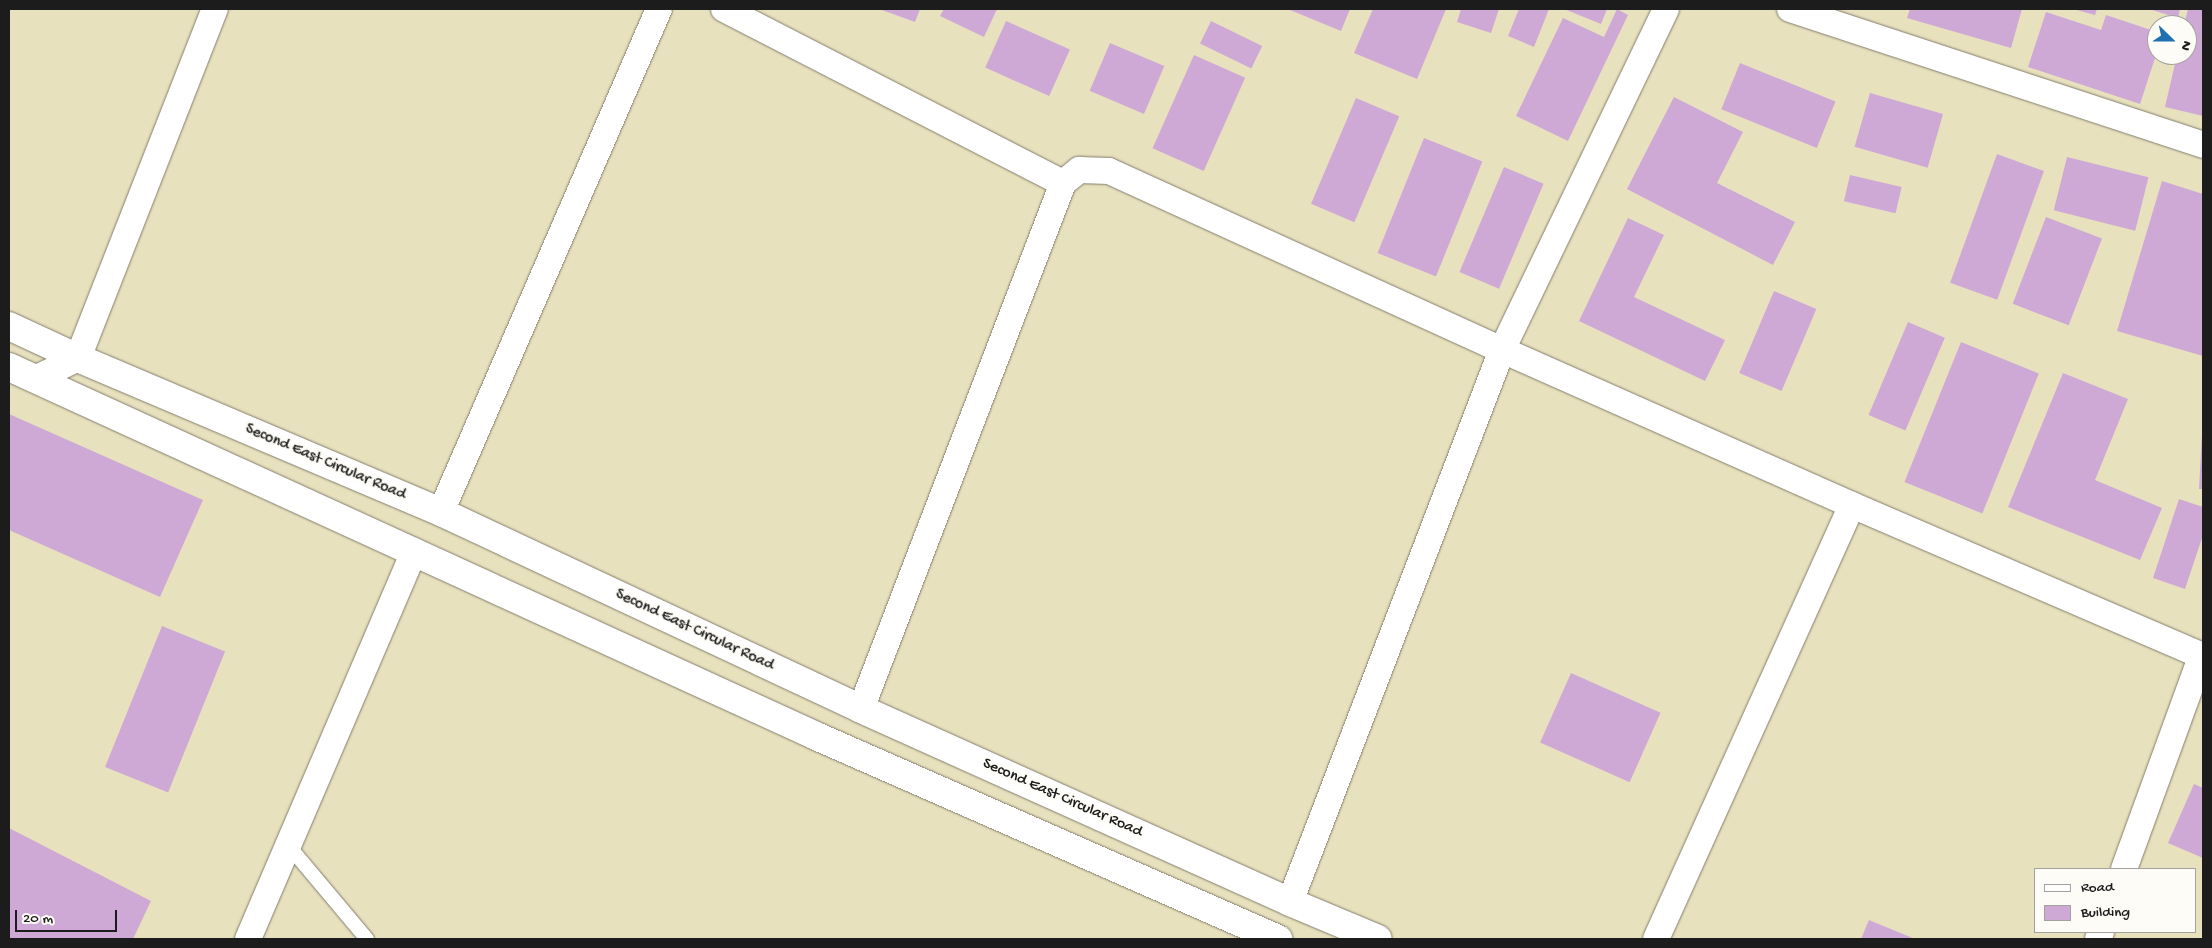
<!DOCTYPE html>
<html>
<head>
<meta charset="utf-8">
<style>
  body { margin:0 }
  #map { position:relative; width:2212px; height:948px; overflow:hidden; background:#e8e1be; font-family:"Gochi Hand",sans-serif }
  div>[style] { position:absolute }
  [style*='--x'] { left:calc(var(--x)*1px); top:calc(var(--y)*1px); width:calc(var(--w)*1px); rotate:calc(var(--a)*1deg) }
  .building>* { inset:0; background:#cfa9d6; transform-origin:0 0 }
  .roads { filter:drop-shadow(0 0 1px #827e6d) drop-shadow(0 0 1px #827e6d) }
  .lane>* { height:14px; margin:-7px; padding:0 7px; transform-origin:7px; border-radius:7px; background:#fff }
  .street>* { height:26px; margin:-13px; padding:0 13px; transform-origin:13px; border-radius:13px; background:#fff }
  .secondary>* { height:28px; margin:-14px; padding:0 14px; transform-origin:14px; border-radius:14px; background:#fff }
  span { translate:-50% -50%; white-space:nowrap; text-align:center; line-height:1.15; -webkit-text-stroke:5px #fdfcf7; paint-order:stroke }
  .street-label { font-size:16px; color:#1c1c1c }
  .frame { position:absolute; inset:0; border:10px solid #1c1c1c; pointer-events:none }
  .legend { position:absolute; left:2034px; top:868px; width:162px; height:65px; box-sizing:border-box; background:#fdfcf7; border:1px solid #a3a29f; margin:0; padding:6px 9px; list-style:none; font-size:15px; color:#1c1c1c }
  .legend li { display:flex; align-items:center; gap:10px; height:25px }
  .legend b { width:25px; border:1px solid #a3a29f }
  .north { position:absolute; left:2147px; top:15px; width:50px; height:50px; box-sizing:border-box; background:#fdfcf7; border:1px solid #a3a29f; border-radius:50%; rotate:112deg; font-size:14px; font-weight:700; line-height:20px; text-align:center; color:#1c1c1c }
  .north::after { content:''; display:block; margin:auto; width:18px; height:22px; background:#1f6fb2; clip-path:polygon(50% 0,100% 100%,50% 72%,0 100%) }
  .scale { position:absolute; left:15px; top:910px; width:102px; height:22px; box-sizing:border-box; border:2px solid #1c1c1c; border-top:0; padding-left:6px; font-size:15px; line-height:18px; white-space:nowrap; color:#1c1c1c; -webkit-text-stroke:4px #fdfcf7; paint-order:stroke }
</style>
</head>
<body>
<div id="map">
  <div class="building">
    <div style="clip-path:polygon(879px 9px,920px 9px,915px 22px)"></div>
    <div style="clip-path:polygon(944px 9px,997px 9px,984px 37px,940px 16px)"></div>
    <div style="clip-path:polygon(1291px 9px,1350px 9px,1341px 31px,1290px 10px)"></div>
    <div style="clip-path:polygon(1373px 9px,1446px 9px,1417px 79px,1354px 53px)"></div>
    <div style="clip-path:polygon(1461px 9px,1499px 9px,1491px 33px,1457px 22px)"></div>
    <div style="clip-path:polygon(1519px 9px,1549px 9px,1534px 47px,1508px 36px)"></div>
    <div style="clip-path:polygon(1564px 9px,1607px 9px,1601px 24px)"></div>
    <div style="clip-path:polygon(1617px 9px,1628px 15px,1568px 141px,1516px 116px,1563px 18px,1604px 37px)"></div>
    <div style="clip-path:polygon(1910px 9px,2022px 9px,2011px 48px,1907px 18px)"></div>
    <div style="clip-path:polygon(2073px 9px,2097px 9px,2095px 15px)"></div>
    <div style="clip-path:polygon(2149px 9px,2180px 9px,2178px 18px)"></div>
    <div style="clip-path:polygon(2188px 9px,2203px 9px,2203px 116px,2165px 107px,2177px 55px,2187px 55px,2187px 25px,2184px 25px)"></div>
    <div style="clip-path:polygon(2046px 12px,2101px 30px,2106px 15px,2157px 32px,2157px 52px,2140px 104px,2028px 67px)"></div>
    <div style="left:1006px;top:21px;width:70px;height:51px;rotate:24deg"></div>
    <div style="left:1211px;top:21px;width:57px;height:25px;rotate:26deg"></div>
    <div style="left:1110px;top:43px;width:59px;height:52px;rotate:23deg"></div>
    <div style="left:1194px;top:55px;width:56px;height:102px;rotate:24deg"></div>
    <div style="left:1740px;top:63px;width:103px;height:50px;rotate:22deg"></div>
    <div style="left:1870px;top:93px;width:76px;height:56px;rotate:16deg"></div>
    <div style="clip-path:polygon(1674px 97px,1743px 132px,1717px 183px,1795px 222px,1773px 265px,1627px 189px)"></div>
    <div style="left:1356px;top:98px;width:47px;height:115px;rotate:23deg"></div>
    <div style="left:1424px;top:138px;width:63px;height:124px;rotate:22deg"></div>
    <div style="left:1997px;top:154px;width:50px;height:137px;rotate:20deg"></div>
    <div style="left:2067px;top:157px;width:84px;height:55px;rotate:14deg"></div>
    <div style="left:1504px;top:167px;width:43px;height:114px;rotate:23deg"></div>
    <div style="left:1850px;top:175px;width:53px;height:27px;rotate:13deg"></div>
    <div style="clip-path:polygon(2162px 181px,2203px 194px,2203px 356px,2117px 331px)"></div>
    <div style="left:2046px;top:217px;width:60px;height:93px;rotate:21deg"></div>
    <div style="clip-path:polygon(1628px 218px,1664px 235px,1634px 297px,1725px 340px,1705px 381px,1579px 321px)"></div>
    <div style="left:1774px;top:291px;width:46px;height:89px;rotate:23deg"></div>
    <div style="left:1908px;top:322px;width:40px;height:101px;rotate:23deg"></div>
    <div style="left:1961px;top:342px;width:84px;height:151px;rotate:22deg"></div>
    <div style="clip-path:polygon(2063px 373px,2128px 399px,2095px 480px,2162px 508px,2140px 560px,2008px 507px)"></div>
    <div style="clip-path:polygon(9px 414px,203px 500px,160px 597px,9px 530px)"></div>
    <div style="clip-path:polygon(2202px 434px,2203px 434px,2203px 489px,2199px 489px)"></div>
    <div style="clip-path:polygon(2179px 499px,2203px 507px,2203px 535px,2185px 589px,2153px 578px)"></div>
    <div style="left:162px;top:626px;width:68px;height:152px;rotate:22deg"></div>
    <div style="left:1571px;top:673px;width:98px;height:76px;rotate:24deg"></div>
    <div style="clip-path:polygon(2194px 784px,2203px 788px,2203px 858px,2168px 843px)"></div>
    <div style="clip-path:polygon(9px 828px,151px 901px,133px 939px,9px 939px)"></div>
    <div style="clip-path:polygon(1869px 920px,1915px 939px,1861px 939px)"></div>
  </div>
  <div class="roads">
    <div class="lane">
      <div style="--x:288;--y:845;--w:123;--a:50"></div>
    </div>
    <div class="street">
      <div style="--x:724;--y:9;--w:381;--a:27.2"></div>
      <div style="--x:1790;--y:9;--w:435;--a:18.2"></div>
      <div style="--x:35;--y:379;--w:48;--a:-26"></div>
      <div style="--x:78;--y:358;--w:375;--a:-68.6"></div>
      <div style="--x:441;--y:512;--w:548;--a:-66.57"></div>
      <div style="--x:861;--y:709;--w:563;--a:-68.99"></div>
      <div style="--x:1063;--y:183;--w:21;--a:-39"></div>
      <div style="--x:1079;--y:170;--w:30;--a:2"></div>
      <div style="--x:1109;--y:171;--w:432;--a:24.5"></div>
      <div style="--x:1502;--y:350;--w:383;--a:23.9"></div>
      <div style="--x:1852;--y:505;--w:382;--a:23.3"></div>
      <div style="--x:2124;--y:869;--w:228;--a:-70"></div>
      <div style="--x:1290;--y:902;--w:591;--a:-68.99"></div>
      <div style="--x:1502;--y:350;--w:378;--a:-64.3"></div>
      <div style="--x:248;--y:939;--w:422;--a:-66.8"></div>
      <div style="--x:1656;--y:939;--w:476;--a:-65.7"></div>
      <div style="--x:2098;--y:939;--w:8;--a:-67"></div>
    </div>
    <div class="secondary">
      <div style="--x:9;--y:326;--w:76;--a:24.9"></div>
      <div style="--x:78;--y:358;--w:394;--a:23"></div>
      <div style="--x:441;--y:512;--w:464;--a:25.1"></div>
      <div style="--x:861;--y:709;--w:470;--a:24.2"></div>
      <div style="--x:1290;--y:902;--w:95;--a:22.8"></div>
      <div style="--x:9;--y:367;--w:887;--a:24.57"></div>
      <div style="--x:816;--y:736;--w:505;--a:23.72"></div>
    </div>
  </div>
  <div class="street-label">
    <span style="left:325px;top:463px;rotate:23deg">Second East Circular Road</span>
    <span style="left:694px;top:631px;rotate:25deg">Second East Circular Road</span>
    <span style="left:1062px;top:799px;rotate:24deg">Second East Circular Road</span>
  </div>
  <div class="frame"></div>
  <ul class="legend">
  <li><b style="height:6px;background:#fff"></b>Road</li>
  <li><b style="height:14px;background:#cfa9d6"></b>Building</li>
  </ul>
  <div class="north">N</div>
  <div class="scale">20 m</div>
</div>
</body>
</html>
